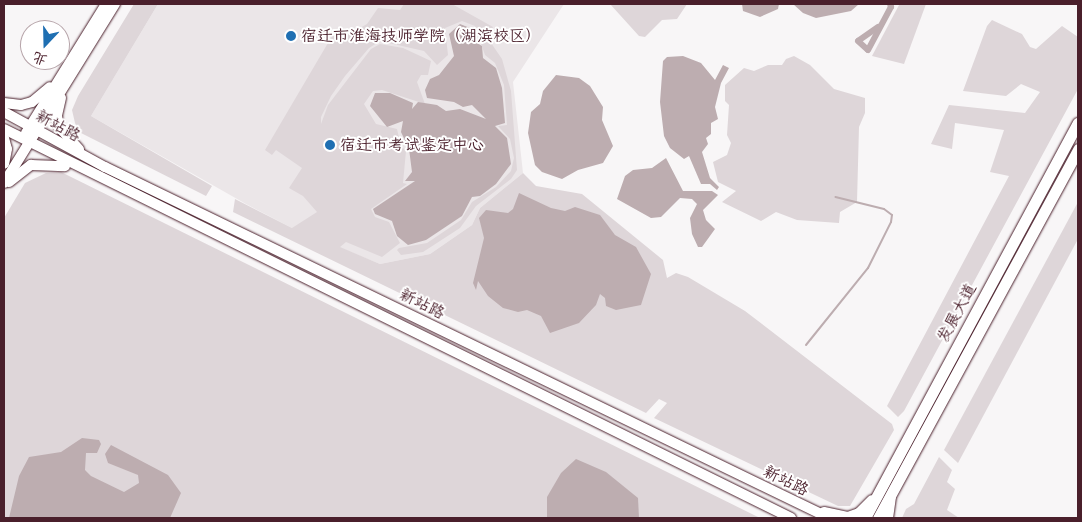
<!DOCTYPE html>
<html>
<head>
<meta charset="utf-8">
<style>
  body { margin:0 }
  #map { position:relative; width:1082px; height:522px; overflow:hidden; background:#f8f6f7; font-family:Itim,"LXGW WenKai TC",sans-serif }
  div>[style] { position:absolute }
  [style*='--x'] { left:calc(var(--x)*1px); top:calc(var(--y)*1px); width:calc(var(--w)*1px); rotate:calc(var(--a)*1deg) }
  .built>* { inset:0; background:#ebe6e8 }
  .green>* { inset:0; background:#ded6d9 }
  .water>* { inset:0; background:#bdadb0 }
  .stream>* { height:2px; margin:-1px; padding:0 1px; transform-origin:1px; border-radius:1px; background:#bdadb0 }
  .canal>* { height:6px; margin:-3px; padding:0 3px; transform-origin:3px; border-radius:3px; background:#bdadb0 }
  .roads { filter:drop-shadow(0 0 1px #4a1f2b) drop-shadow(0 0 1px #4a1f2b) }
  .secondary>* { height:10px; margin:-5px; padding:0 5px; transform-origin:5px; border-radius:5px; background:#fff }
  .primary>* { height:11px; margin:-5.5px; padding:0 5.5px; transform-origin:5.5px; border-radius:5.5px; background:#fff }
  .dots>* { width:14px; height:14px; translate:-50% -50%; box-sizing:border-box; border:2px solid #fff; border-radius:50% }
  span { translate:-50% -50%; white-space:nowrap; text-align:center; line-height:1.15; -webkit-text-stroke:4px #fff; paint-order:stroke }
  .poi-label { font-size:16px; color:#4a1f2b }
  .left { translate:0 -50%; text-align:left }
  .street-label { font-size:16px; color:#4a1f2b }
  .frame { position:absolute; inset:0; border:5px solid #4a1f2b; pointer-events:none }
  .north { position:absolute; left:20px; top:20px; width:50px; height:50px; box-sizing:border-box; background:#fff; border:1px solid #b7a5aa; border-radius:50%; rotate:201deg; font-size:14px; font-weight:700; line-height:20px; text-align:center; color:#4a1f2b }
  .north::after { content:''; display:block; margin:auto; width:18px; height:22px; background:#1f6fb2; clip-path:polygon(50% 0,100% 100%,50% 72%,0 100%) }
</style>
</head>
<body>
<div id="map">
  <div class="built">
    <div style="clip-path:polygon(158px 4px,564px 4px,513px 82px,523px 173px,480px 208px,472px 225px,430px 254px,380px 264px,292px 228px,246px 204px,91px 116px)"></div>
  </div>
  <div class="green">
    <div style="clip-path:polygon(134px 4px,158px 4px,91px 116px,212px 186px,206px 196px,79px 132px,75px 123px,72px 110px,78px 96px)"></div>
    <div style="clip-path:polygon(404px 4px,452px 4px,493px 27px,489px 40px,502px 59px,511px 91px,517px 170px,511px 179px,476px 206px,460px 228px,423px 252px,401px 255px,397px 250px,399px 248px,427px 243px,461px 220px,472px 202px,496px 187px,511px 171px,514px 158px,510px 139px,498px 126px,507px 125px,504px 85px,495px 63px,485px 55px,475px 26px,462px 21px,445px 28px,448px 55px,437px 65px,424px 51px,380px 41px,369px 48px,345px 76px,331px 96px,321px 117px,321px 124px,328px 105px,371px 49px,380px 44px,403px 48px,431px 61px,428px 75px,421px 75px,417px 82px,425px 104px,382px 90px,373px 91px,364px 104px,376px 124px,397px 129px,401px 146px,406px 151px,403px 183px,407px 184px,371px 209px,375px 217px,389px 222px,400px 243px,382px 257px,346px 242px,340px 247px,380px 264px,430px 254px,472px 225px,480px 208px,523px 173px,536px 186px,582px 194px,663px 260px,667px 278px,676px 273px,688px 277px,745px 311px,892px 424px,894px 430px,850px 506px,838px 506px,654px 418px,667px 403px,659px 399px,646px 413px,233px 212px,235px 199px,292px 228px,317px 212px,303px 196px,289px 188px,302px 168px,276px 150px,272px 155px,265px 150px,335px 31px,341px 35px,351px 33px,367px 24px,378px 8px,400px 10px)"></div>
    <div style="clip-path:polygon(610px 4px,687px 4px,677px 19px,662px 20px,645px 37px,639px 36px)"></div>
    <div style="clip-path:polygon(926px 4px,904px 64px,872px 56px,899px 5px)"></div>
    <div style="clip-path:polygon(992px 20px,1022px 34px,1030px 47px,1036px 49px,1062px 26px,1078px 37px,1078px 89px,904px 411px,898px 417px,887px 406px,1009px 176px,990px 172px,1004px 130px,955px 123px,952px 149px,931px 144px,949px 105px,1025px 113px,1040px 92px,1021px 84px,1006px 96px,963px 91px,987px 26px)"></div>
    <div style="clip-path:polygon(794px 56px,810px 65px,834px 89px,865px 98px,865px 113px,859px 127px,857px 202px,840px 212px,839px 223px,797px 220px,776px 212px,761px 221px,722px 202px,736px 191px,718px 182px,713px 162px,727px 155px,731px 143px,727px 135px,729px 105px,725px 101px,725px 85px,744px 68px,754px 71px,768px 65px,782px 65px,786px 59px)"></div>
    <div style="clip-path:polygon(61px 172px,760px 518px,4px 518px,4px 218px,25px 183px,46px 173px)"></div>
    <div style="clip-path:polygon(1078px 202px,1078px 239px,958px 463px,944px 450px)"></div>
    <div style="clip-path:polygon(939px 457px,952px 470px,947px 482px,955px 489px,947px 510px,959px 518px,902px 518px,906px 509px,914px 504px)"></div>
  </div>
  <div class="water">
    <div style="clip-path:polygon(742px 4px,779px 4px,778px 9px,760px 17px,743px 11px)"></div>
    <div style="clip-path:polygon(793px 4px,859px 4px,851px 11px,816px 18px,803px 13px)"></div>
    <div style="clip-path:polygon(460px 24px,475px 30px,477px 43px,482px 46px,483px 58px,496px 68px,502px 88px,505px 123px,495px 126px,507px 138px,511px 164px,496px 184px,480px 196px,472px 197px,462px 216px,426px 240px,408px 245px,397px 236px,392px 221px,375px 214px,373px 209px,415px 181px,405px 181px,412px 172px,409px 149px,401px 132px,403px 121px,387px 127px,370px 106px,375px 93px,390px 93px,413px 103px,412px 109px,418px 102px,437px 105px,446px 111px,460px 109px,486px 119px,472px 105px,463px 107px,454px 102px,427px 98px,425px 90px,430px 79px,439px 75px,454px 56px,449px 34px)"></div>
    <div style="clip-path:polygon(683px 56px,701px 63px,715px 80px,723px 65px,729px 68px,721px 83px,715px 107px,718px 119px,711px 123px,711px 134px,706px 138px,708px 144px,702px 152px,710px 178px,719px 187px,717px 190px,710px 184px,701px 184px,689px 156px,684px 159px,670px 148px,664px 136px,660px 102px,663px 61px,667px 57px)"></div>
    <div style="clip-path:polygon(556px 75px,579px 78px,590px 86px,603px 107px,602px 120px,613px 146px,603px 163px,578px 170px,562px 179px,542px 172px,535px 165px,528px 133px,531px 112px,540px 104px,543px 91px)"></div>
    <div style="clip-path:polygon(666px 158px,683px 191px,712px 191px,718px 195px,703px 210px,706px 220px,715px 229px,702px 247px,698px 247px,692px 234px,690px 218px,697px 204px,692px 199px,680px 198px,661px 217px,651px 218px,617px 199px,625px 176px,633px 170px,652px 168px)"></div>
    <div style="clip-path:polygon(519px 193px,551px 208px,565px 211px,575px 207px,600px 215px,615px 235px,636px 247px,651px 274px,641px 305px,616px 310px,606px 306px,605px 298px,600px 294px,596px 305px,579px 323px,550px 333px,541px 316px,527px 310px,518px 312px,503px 308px,488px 296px,478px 281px,476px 290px,473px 283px,484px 238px,479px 218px,486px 210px,508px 213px,513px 209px)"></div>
    <div style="clip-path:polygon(82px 438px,99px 440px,101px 444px,97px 453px,86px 453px,85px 470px,91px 476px,124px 492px,139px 483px,138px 475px,108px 463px,105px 454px,111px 445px,168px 475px,181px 493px,170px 518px,9px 518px,19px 476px,29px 457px,61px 452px)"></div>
    <div style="clip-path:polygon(576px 459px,606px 472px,638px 498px,639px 518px,547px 518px,547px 497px,561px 473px)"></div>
  </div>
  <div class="stream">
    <div style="--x:806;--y:345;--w:99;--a:-51.2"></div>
    <div style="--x:868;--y:268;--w:51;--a:-63.4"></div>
    <div style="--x:891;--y:222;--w:7;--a:-82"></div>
    <div style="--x:892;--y:215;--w:10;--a:-143"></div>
    <div style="--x:884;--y:209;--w:50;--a:-166.2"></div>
  </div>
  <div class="canal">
    <div style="--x:878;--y:27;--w:24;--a:145"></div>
    <div style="--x:858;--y:41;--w:13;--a:42"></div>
    <div style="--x:868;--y:50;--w:49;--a:-61.9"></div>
    <div style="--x:891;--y:7;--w:3;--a:-108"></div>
  </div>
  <div class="roads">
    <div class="secondary">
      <div style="--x:61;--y:98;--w:18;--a:103"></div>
      <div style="--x:57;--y:116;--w:11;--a:80"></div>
      <div style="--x:59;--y:127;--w:30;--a:48"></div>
      <div style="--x:4;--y:103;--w:17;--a:7"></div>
      <div style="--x:21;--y:105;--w:11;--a:-15"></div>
      <div style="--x:32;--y:102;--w:23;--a:-40"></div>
      <div style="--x:4;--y:112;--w:115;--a:28.6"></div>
      <div style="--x:105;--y:167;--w:805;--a:25.86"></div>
      <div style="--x:4;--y:129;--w:878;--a:26.3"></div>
      <div style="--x:26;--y:133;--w:152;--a:-58.2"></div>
      <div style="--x:4;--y:138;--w:11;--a:75"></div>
      <div style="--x:7;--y:149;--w:15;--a:101"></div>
      <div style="--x:9;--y:182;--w:28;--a:-38"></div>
      <div style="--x:31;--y:165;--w:34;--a:2"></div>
      <div style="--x:4;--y:183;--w:211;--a:-58.2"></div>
      <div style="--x:824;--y:512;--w:25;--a:12"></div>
      <div style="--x:848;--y:517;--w:12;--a:-20"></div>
      <div style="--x:859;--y:513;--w:18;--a:-45"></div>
      <div style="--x:888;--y:518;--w:21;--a:-82"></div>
    </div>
    <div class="primary">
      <div style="--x:865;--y:518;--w:449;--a:-61.7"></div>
      <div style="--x:878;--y:518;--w:420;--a:-61.5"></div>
    </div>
  </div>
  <div class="dots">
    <div style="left:291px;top:36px;background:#1f6fb2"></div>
    <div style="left:330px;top:145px;background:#1f6fb2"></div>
  </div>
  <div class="poi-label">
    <span class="left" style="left:301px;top:36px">宿迁市淮海技师学院（湖滨校区）</span>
    <span class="left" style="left:340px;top:145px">宿迁市考试鉴定中心</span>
  </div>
  <div class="street-label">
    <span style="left:58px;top:126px;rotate:28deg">新站路</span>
    <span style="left:422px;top:304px;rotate:26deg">新站路</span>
    <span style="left:957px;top:313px;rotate:-62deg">发展大道</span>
    <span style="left:786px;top:481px;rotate:26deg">新站路</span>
  </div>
  <div class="frame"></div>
  <div class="north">北</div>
</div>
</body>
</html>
